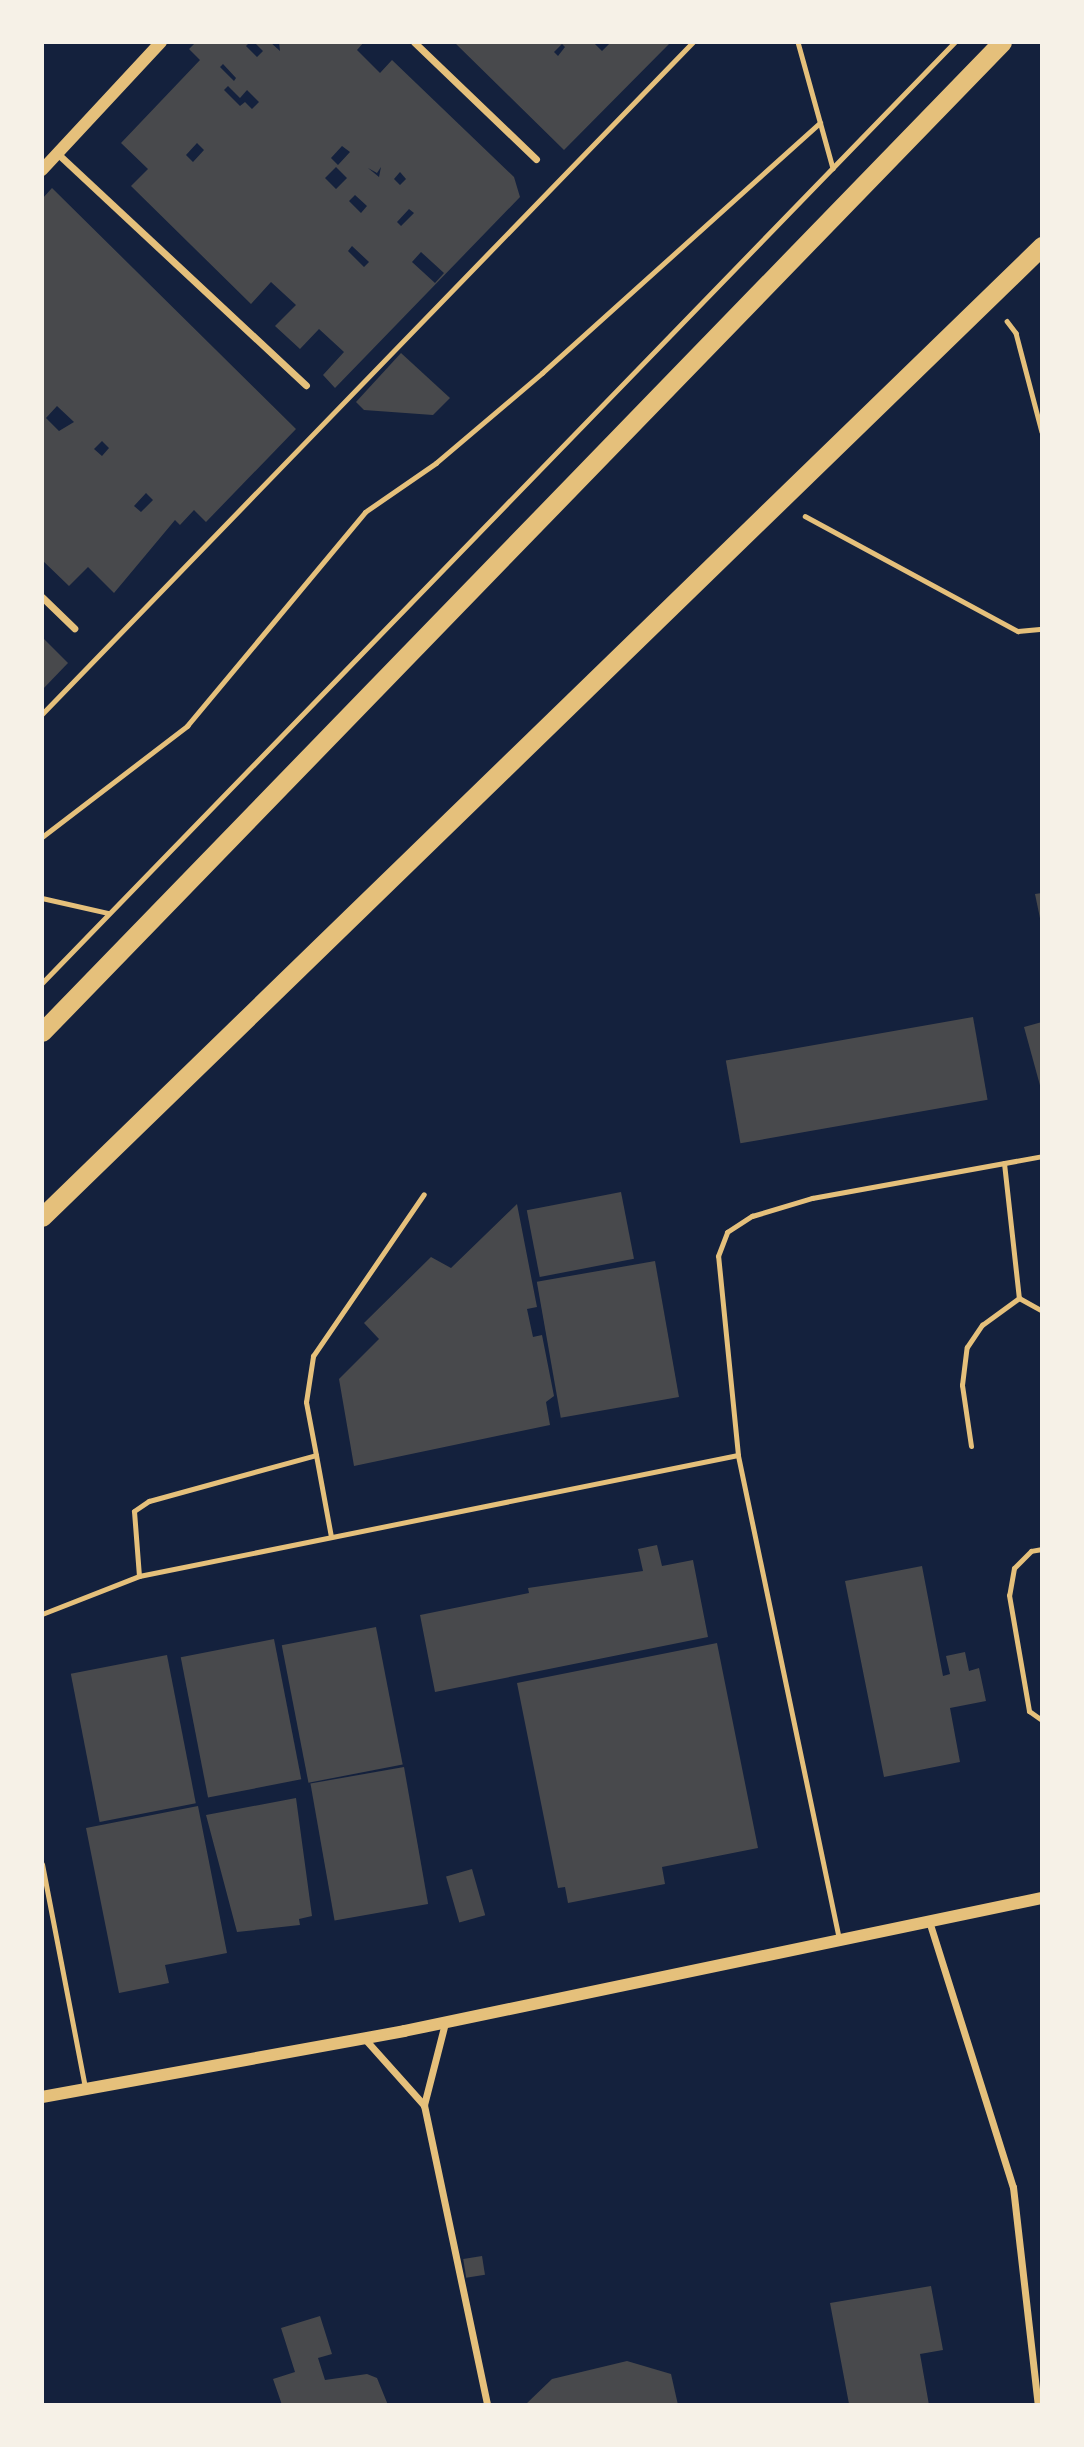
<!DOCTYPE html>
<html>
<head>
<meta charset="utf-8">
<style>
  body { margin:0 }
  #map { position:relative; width:1084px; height:2447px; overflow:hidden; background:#14213d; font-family:"Noto Serif",serif }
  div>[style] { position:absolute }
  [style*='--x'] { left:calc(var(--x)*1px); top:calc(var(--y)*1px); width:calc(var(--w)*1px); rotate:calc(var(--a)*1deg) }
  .building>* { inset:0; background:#48494c; transform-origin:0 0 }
  .path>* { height:4.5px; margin:-2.25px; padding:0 2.25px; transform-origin:2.25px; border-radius:2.25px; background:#e5c07b }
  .service>* { height:5px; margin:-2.5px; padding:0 2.5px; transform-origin:2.5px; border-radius:2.5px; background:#e5c07b }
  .minor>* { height:7px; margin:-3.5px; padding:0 3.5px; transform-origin:3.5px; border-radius:3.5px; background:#e5c07b }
  .tertiary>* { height:12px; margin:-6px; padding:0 6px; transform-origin:6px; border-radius:6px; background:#e5c07b }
  .trunk>* { height:19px; margin:-9.5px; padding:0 9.5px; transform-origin:9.5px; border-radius:9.5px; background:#e5c07b }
  span { translate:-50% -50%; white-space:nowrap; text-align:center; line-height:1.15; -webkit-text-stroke:6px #f6f1e7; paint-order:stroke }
  .frame { position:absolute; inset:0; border:44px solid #f6f1e7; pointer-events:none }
</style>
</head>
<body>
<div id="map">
  <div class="building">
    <div style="clip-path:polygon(evenodd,196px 42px,250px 42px,246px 46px,257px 57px,263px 51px,254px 42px,270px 42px,280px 51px,279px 42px,364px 42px,357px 50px,380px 73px,392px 60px,514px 177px,520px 197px,335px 388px,323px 375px,344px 352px,319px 329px,300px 349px,275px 326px,296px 305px,271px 282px,251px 304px,131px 186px,148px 169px,121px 143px,200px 60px,189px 49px,196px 42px,223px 64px,236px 78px,234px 81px,220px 67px,223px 64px,196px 42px,228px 86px,240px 98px,247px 90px,259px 102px,252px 109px,245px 102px,240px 106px,224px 90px,228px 86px,196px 42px,197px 143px,204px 150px,193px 162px,186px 155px,197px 143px,196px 42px,342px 146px,350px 152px,338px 165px,331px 158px,342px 146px,196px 42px,336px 167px,347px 178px,336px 189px,325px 178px,336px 167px,196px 42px,381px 167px,379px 177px,368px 168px,377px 173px,381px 167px,196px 42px,400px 172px,406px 179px,400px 185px,394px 179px,400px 172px,196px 42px,355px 195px,367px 206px,361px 213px,349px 201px,355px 195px,196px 42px,409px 209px,414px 213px,401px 226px,397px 222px,409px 209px,196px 42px,352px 246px,369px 262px,364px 267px,348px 251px,352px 246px,196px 42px,421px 252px,444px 273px,435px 283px,412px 262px,421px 252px)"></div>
    <div style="clip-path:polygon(evenodd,454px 42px,593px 42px,602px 51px,611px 42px,671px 42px,564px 150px,454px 42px,562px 44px,565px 47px,558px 56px,554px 52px,562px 44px)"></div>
    <div style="clip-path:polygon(evenodd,52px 188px,296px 429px,206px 522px,194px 510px,180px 525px,175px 520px,114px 593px,88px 567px,69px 586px,42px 560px,42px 199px,52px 188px,57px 406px,74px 422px,59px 431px,46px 418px,57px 406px,52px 188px,102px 441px,109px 448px,102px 456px,94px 449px,102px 441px,52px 188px,146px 493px,153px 500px,141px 512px,134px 506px,146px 493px)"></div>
    <div style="clip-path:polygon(401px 353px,450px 398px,433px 415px,364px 410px,356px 402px)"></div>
    <div style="clip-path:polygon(42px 637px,68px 663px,42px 690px)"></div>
    <div style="clip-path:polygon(1042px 893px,1042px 923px,1041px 923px,1035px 894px)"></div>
    <div style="left:973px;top:1017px;width:84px;height:251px;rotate:80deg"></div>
    <div style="clip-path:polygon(1042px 1022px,1042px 1089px,1041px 1089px,1024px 1027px)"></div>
    <div style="left:621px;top:1192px;width:68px;height:96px;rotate:79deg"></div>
    <div style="clip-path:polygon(517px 1204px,537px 1307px,527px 1309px,533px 1337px,542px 1335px,554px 1396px,546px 1402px,550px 1425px,354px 1466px,339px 1379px,379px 1339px,364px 1323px,431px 1257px,451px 1268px)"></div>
    <div style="left:655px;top:1261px;width:138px;height:120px;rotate:80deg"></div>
    <div style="clip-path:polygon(657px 1545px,662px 1566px,693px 1560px,708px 1637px,435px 1692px,420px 1615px,529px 1593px,528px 1588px,643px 1571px,638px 1549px)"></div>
    <div style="clip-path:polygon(922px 1566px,943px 1676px,950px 1674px,946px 1656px,965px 1652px,969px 1671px,979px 1668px,986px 1701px,950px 1708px,960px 1762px,884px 1777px,845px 1581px)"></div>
    <div style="left:376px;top:1627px;width:140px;height:96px;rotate:79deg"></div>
    <div style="left:274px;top:1639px;width:143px;height:95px;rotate:79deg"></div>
    <div style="clip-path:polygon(717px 1643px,758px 1848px,662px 1867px,665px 1884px,568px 1903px,565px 1887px,558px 1888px,517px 1683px)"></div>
    <div style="left:167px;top:1655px;width:151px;height:98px;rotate:79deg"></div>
    <div style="left:404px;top:1767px;width:139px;height:95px;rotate:80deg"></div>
    <div style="clip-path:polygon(296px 1798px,312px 1916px,299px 1919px,300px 1925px,237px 1932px,206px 1815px)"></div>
    <div style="clip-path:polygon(198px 1806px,227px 1953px,165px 1965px,169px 1983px,119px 1993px,86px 1828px)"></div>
    <div style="left:472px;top:1869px;width:48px;height:27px;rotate:74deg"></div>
    <div style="left:482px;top:2256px;width:19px;height:19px;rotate:81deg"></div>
    <div style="clip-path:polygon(931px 2286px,943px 2350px,920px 2354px,929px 2405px,849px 2404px,830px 2303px)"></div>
    <div style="clip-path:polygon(320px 2316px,332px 2354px,318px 2358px,325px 2380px,367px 2374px,377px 2378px,388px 2405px,282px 2405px,273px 2379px,295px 2372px,281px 2328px)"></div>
    <div style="clip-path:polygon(627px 2361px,671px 2374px,678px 2405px,525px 2405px,552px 2379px)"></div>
  </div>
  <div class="path">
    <div style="--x:798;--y:42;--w:131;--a:74.5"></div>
    <div style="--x:1007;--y:321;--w:15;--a:53"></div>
    <div style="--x:1016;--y:333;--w:102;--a:75.3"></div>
    <div style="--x:805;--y:516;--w:242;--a:28.4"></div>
    <div style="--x:1018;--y:631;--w:24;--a:-5"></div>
    <div style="--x:42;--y:714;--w:936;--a:-45.91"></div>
    <div style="--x:42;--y:837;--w:183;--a:-37.4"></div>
    <div style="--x:187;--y:726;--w:278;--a:-50.2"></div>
    <div style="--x:365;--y:512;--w:86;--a:-34.6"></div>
    <div style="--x:436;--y:463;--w:139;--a:-40.3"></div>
    <div style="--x:542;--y:373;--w:374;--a:-42"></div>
    <div style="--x:42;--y:898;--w:68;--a:12.8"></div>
    <div style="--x:42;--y:983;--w:1311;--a:-45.87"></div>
  </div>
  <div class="service">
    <div style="--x:1004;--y:1163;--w:136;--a:83.7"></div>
    <div style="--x:1019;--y:1298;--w:26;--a:29"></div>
    <div style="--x:971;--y:1446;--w:62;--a:-98.4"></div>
    <div style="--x:962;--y:1385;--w:38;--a:-83"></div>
    <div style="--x:967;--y:1347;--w:27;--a:-56"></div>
    <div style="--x:982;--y:1325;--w:46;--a:-36.1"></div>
    <div style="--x:316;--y:1455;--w:54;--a:-100.7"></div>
    <div style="--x:306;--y:1402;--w:47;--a:-81.3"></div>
    <div style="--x:313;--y:1356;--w:196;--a:-55.6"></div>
    <div style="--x:1042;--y:1549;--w:11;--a:170"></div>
    <div style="--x:1031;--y:1551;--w:24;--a:135"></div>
    <div style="--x:1014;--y:1568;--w:27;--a:100"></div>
    <div style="--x:1009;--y:1595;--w:118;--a:80.2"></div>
    <div style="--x:1029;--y:1711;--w:16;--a:35"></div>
    <div style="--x:139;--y:1576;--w:65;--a:-94.4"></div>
    <div style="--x:134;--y:1511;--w:18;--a:-34"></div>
    <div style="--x:149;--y:1501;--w:173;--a:-15.4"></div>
    <div style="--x:316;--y:1455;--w:83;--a:79.6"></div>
    <div style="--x:42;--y:1614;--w:104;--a:-21.4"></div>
    <div style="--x:139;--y:1576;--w:611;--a:-11.42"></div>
    <div style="--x:42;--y:1864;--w:227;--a:79.1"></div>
    <div style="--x:839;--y:1939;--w:494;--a:-101.8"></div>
    <div style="--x:738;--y:1455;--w:200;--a:-95.7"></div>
    <div style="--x:718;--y:1256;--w:26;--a:-69"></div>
    <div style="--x:727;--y:1232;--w:30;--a:-33"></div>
    <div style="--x:752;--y:1216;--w:63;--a:-16.7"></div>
    <div style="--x:812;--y:1198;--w:234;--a:-10.3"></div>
  </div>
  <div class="minor">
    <div style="--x:414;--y:42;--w:169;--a:43.8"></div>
    <div style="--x:58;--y:154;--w:339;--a:43"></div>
    <div style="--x:42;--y:597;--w:45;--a:44.1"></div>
    <div style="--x:929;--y:1921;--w:279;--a:72.5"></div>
    <div style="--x:1013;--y:2187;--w:219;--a:83.5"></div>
    <div style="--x:445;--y:2023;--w:85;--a:104.4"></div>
    <div style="--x:424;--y:2105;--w:307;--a:78.1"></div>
    <div style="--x:364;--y:2038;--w:90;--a:48.2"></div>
  </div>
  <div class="tertiary">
    <div style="--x:42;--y:170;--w:175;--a:-47.1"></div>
    <div style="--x:42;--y:2097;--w:368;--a:-10.3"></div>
    <div style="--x:404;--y:2031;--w:652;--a:-11.78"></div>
  </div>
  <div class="trunk">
    <div style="--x:42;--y:1032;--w:1379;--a:-45.88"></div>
    <div style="--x:42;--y:1217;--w:1394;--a:-44.16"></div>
  </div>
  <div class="frame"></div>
</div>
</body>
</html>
